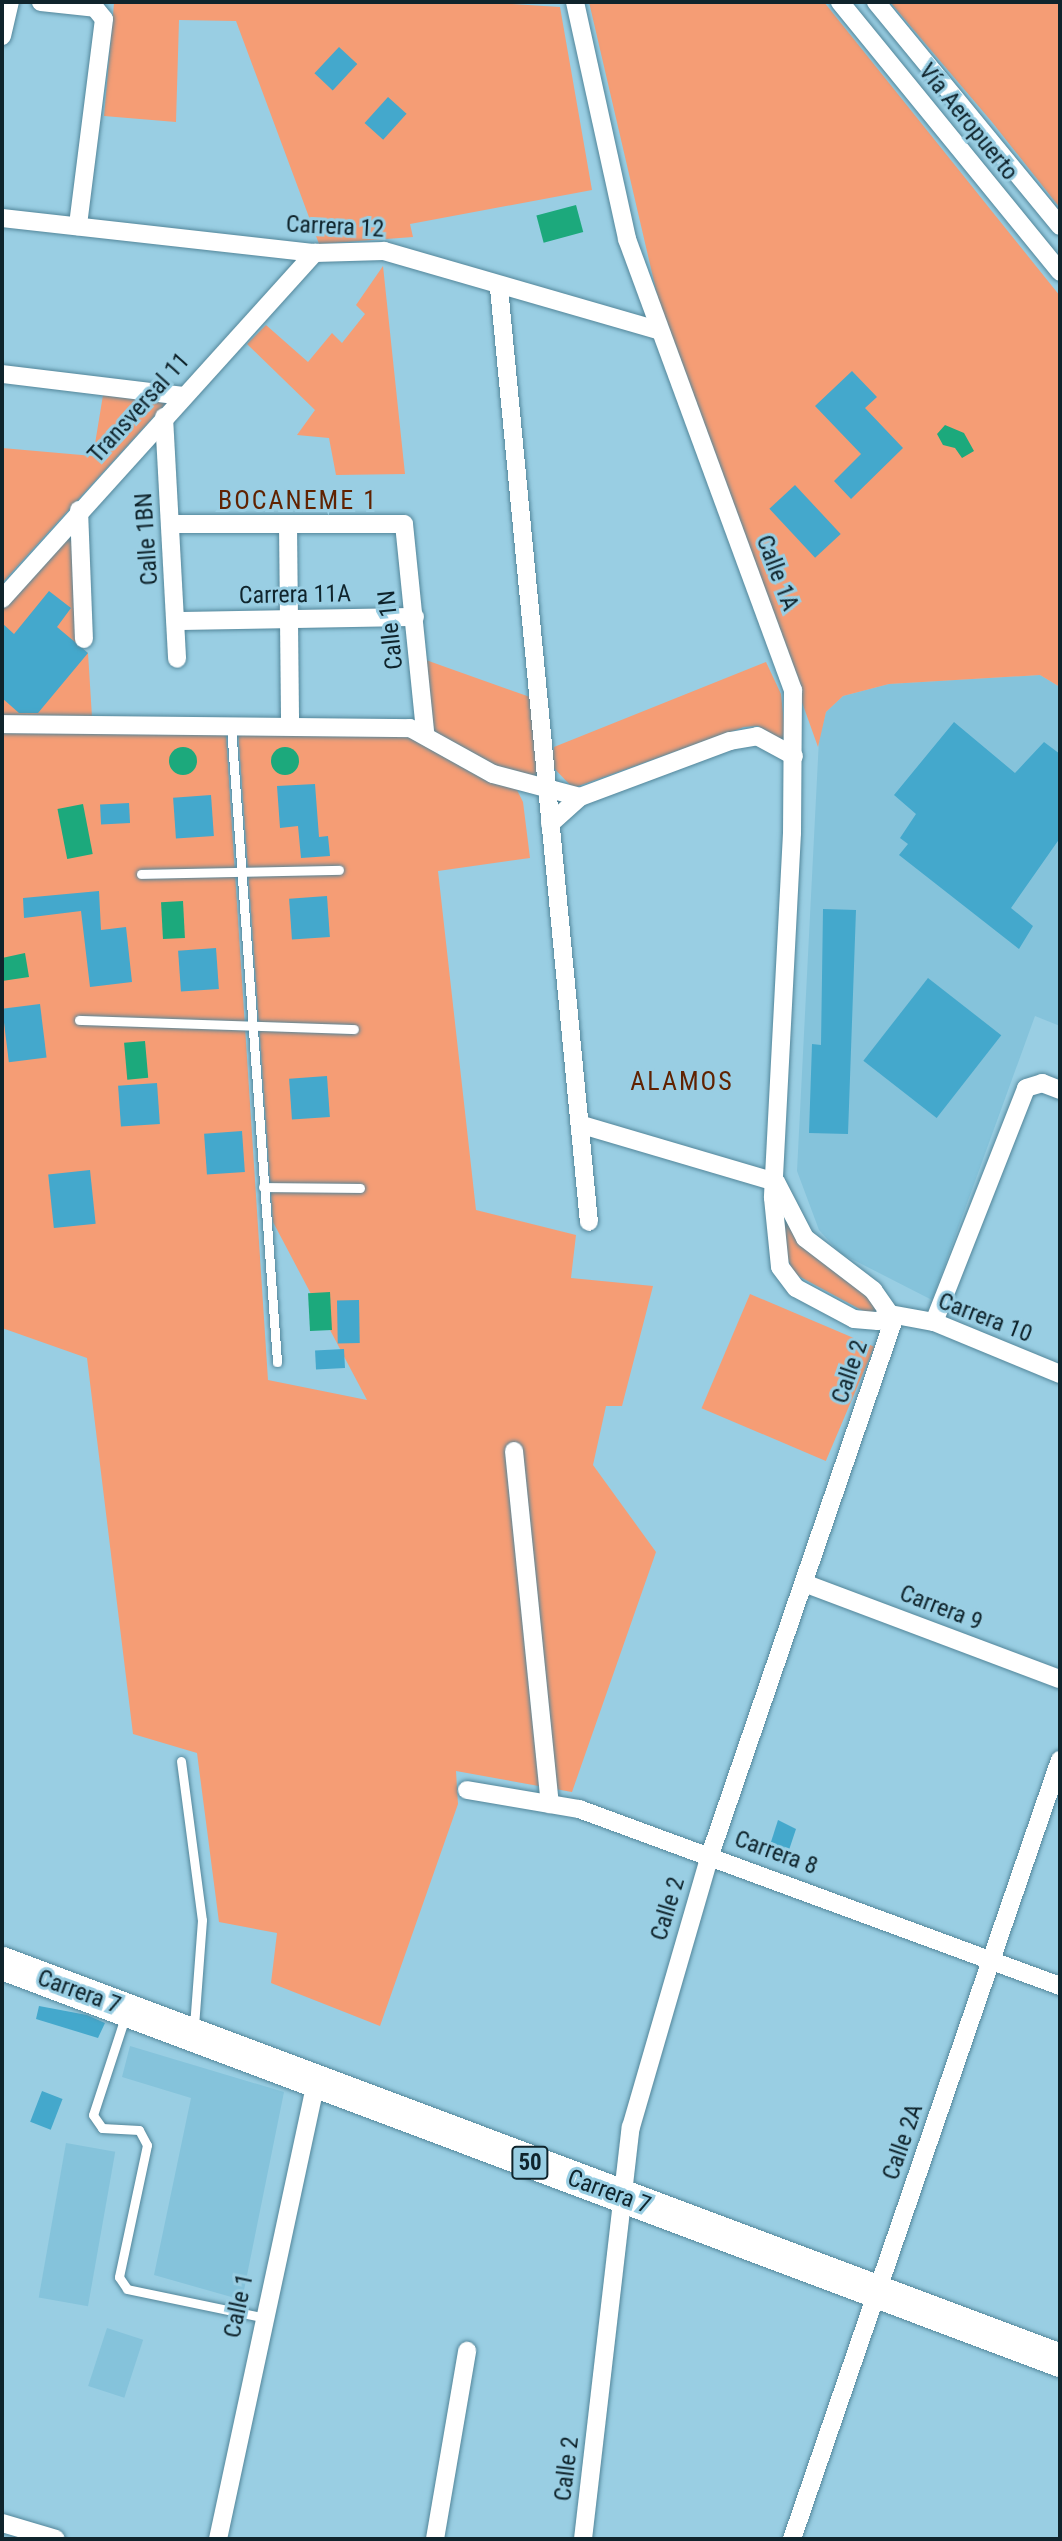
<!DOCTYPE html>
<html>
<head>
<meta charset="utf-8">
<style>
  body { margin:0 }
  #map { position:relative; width:1062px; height:2541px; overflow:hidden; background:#99cee3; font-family:"Roboto Condensed",sans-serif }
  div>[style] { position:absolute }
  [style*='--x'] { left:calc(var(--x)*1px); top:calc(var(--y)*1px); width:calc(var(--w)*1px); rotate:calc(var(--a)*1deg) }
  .built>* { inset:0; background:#85c3db; transform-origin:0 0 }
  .green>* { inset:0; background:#f59d75; transform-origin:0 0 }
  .water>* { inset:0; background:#1ca97c; transform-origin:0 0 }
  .round { border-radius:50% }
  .building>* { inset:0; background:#44a8cc; transform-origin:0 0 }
  .roads { filter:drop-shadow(0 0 2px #53869a) drop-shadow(0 0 2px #53869a) }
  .lane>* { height:9px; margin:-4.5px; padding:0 4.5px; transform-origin:4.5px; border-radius:4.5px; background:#fff }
  .street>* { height:18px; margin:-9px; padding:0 9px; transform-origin:9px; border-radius:9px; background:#fff }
  .highway>* { height:33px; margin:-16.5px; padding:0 16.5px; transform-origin:16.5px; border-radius:16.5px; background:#fff }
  span { translate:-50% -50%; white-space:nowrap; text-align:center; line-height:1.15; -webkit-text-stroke:6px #99cee3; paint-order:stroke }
  .shield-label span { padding:2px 5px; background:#99cee3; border:2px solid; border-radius:5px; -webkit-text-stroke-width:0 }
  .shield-label { font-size:23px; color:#0f242c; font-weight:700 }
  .street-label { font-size:24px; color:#0f242c }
  .neighbourhood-label { font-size:26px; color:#602200; letter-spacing:2px }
  .frame { position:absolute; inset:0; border:4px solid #0f242c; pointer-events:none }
</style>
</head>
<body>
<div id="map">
  <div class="built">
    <div style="clip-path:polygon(1040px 675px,1060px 687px,1060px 1026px,1035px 1016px,932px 1300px,840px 1253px,819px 1230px,797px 1171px,819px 739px,826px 712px,843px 696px,889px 684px)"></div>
    <div style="clip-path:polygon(130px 2046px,284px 2092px,242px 2300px,154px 2275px,191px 2098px,122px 2077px)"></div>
    <div style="left:66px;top:2143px;width:50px;height:157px;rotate:10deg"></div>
    <div style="left:107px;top:2328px;width:38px;height:61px;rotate:18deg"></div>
  </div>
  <div class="green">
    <div style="clip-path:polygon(480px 2px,560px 7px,592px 190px,410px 224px,413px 237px,319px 244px,236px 21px,179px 20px,176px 122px,104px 116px,114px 3px)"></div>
    <div style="clip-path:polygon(589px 2px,824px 2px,1060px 296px,1060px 687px,1040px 675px,889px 684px,843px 696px,826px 712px,818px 747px,659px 303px)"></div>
    <div style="clip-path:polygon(890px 2px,1060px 2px,1060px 208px,992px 122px)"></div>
    <div style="clip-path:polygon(383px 266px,405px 474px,336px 475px,329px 438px,297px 435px,315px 410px,247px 344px,266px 325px,308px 362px,332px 333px,342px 343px,365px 314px,356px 305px)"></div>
    <div style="clip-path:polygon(103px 395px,166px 403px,2px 583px,2px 448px,93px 456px)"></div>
    <div style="clip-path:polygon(72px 527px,76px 643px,88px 653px,92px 717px,2px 717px,2px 611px)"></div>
    <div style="clip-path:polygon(423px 659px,530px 697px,540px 783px,494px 765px,431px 730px)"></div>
    <div style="clip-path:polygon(766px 662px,781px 694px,786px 743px,758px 726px,744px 727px,573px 788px,551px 765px,554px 747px)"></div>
    <div style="clip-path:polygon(238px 730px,393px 733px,424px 741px,515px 786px,523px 802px,530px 858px,438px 871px,476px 1210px,576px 1235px,571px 1278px,653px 1286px,622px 1406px,606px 1406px,593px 1465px,656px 1552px,572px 1792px,456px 1771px,458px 1804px,380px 2026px,271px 1983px,277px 1933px,219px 1922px,197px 1753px,133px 1734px,87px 1358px,2px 1328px,2px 732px,226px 735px,268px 1380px,367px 1400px,273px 1222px)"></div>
    <div style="clip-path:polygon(781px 1201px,811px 1250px,884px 1305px,878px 1319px,793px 1273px,779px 1233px)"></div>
    <div style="left:750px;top:1294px;width:135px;height:124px;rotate:23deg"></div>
  </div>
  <div class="water">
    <div style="left:576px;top:205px;width:28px;height:41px;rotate:75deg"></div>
    <div style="clip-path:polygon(945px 425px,964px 433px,974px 451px,962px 458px,955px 448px,943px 445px,937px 434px)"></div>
    <div class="round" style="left:169px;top:747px;width:28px;height:28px"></div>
    <div class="round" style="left:271px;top:747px;width:28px;height:28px"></div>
    <div style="left:83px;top:804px;width:51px;height:26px;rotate:79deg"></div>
    <div style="left:183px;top:901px;width:37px;height:22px;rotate:87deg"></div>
    <div style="clip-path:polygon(25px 953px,29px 977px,2px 981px,2px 958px)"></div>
    <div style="left:145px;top:1041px;width:37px;height:21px;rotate:85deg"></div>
    <div style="left:330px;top:1292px;width:38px;height:22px;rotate:87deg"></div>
  </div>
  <div class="building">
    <div style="left:339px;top:47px;width:25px;height:36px;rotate:43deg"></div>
    <div style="left:388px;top:97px;width:25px;height:35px;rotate:42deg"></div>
    <div style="clip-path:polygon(852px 371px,877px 397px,865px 408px,903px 448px,851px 499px,834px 481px,861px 454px,815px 406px)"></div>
    <div style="left:795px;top:485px;width:67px;height:35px;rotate:47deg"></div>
    <div style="clip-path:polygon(49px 591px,71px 608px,57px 627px,88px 653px,38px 713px,19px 713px,2px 698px,2px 623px,14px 634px)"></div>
    <div style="clip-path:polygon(954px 722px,1015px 773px,1044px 742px,1060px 754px,1060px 838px,1011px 908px,1033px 926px,1019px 949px,899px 855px,908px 844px,900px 838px,916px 814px,894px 795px)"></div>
    <div style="clip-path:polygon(315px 784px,319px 837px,328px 836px,330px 856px,301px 858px,298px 826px,280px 828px,277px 786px)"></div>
    <div style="left:211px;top:795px;width:41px;height:38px;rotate:86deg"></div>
    <div style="left:129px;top:803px;width:20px;height:29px;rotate:87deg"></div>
    <div style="clip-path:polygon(99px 891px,101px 930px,126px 927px,132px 982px,90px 987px,81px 911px,24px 918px,23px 898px)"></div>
    <div style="left:327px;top:896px;width:41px;height:38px;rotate:86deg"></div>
    <div style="clip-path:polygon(823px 909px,856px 910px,848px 1134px,809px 1133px,812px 1044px,821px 1045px)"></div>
    <div style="left:216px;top:948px;width:41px;height:38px;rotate:86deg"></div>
    <div style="left:928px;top:978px;width:93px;height:105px;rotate:38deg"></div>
    <div style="left:40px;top:1004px;width:54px;height:38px;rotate:83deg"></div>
    <div style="left:327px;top:1076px;width:41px;height:38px;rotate:86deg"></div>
    <div style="left:157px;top:1083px;width:41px;height:39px;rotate:86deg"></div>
    <div style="left:242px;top:1131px;width:41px;height:38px;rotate:86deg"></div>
    <div style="left:90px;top:1170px;width:54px;height:42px;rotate:84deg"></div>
    <div style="left:359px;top:1300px;width:43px;height:22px;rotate:89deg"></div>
    <div style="left:344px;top:1349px;width:19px;height:29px;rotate:87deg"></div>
    <div style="clip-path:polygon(778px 1820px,796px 1829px,789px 1850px,771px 1842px)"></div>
    <div style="clip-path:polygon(39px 2006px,87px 2015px,105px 2023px,98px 2038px,36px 2019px)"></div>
    <div style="left:42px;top:2091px;width:22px;height:33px;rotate:21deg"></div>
  </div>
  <div class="roads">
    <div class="lane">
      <div style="--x:231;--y:726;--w:638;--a:85.86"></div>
      <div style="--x:141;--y:874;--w:198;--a:-1.2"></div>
      <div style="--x:79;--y:1020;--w:275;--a:1.9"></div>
      <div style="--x:263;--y:1187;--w:97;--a:0.6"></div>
      <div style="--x:181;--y:1761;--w:160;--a:82.5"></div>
      <div style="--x:202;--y:1920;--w:107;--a:94.3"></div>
      <div style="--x:126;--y:2014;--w:106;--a:108.1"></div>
      <div style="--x:93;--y:2115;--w:16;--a:55"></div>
      <div style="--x:102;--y:2128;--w:37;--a:3"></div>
      <div style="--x:139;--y:2130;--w:17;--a:62"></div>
      <div style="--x:147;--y:2145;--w:135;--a:102"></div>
      <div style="--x:119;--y:2277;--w:14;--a:56"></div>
      <div style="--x:127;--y:2289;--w:137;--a:11.8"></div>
    </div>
    <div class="street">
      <div style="--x:41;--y:2;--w:54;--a:6.3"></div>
      <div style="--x:95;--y:8;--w:14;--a:51"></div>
      <div style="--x:104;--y:19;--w:209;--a:97.2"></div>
      <div style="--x:575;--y:2;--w:243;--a:77.6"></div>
      <div style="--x:627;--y:239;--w:481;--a:69.8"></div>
      <div style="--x:793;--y:690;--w:143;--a:90.4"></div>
      <div style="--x:792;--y:833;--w:365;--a:93"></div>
      <div style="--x:773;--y:1198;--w:69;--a:84.2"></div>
      <div style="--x:780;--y:1267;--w:26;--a:53"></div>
      <div style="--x:796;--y:1288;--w:66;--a:28.1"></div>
      <div style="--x:854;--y:1319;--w:24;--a:5"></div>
      <div style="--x:878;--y:1321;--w:14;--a:-30"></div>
      <div style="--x:890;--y:1314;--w:45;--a:10.3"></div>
      <div style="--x:934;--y:1322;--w:136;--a:22.4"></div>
      <div style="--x:840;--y:2;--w:348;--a:50.8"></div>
      <div style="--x:876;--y:2;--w:290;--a:50.6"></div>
      <div style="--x:2;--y:36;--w:35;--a:-77"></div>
      <div style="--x:2;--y:218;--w:315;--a:6.4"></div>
      <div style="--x:315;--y:253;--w:69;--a:-1.7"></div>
      <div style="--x:384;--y:251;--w:285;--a:16.1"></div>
      <div style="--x:499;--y:288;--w:938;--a:84.5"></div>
      <div style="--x:2;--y:374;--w:182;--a:6.9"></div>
      <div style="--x:164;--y:417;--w:242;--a:86.9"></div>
      <div style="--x:79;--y:510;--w:129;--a:87.8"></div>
      <div style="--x:170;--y:524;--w:234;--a:0"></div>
      <div style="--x:404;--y:524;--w:209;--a:84.2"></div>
      <div style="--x:288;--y:524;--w:201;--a:89.4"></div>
      <div style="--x:2;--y:599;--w:467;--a:-47.9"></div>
      <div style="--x:176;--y:621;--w:239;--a:-1"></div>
      <div style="--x:2;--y:724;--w:408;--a:0.6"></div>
      <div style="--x:410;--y:728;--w:95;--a:29"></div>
      <div style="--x:493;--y:774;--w:90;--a:14.8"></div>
      <div style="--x:550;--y:824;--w:40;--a:-42"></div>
      <div style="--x:580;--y:797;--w:160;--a:-20.5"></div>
      <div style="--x:730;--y:741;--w:27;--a:-10"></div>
      <div style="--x:757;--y:736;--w:42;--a:28.4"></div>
      <div style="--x:582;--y:1125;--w:202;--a:16.4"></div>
      <div style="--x:776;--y:1182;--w:63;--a:62.6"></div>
      <div style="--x:805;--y:1238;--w:86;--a:37.4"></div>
      <div style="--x:873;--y:1290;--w:29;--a:55"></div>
      <div style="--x:934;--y:1322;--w:251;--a:-68.5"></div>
      <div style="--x:1026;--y:1088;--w:17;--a:-17"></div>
      <div style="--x:1042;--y:1083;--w:19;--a:21"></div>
      <div style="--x:514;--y:1451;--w:355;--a:84.2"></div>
      <div style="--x:804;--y:1583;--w:273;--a:20.6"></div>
      <div style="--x:467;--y:1790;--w:114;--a:9.6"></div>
      <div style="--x:579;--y:1809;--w:513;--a:20.2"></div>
      <div style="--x:2;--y:2523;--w:56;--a:16.5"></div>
      <div style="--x:218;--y:2539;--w:464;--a:-77.9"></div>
      <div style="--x:435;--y:2539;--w:191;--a:-80.3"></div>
      <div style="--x:583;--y:2539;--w:415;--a:-83.4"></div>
      <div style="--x:631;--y:2127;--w:283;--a:-73.8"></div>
      <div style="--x:710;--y:1855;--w:570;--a:-71.06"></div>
      <div style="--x:792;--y:2539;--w:824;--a:-71.02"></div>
    </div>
    <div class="highway">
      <div style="--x:2;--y:1963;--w:1130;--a:20.57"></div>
    </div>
  </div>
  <div class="shield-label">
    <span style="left:530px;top:2163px">50</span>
  </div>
  <div class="street-label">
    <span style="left:968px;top:122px;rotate:51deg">Vía Aeropuerto</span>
    <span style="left:335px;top:227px;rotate:3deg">Carrera 12</span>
    <span style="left:139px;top:408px;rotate:-48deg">Transversal 11</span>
    <span style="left:147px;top:539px;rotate:-94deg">Calle 1BN</span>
    <span style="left:777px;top:573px;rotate:69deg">Calle 1A</span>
    <span style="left:295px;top:595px;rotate:-1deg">Carrera 11A</span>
    <span style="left:391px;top:630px;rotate:-96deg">Calle 1N</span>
    <span style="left:985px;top:1318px;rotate:21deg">Carrera 10</span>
    <span style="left:850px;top:1372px;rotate:-71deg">Calle 2</span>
    <span style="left:941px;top:1608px;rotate:21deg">Carrera 9</span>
    <span style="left:776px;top:1853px;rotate:20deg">Carrera 8</span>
    <span style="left:668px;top:1909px;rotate:-73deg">Calle 2</span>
    <span style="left:79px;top:1992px;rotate:20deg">Carrera 7</span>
    <span style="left:903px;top:2142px;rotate:-71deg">Calle 2A</span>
    <span style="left:609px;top:2192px;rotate:20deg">Carrera 7</span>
    <span style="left:239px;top:2306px;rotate:-78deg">Calle 1</span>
    <span style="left:567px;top:2469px;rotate:-83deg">Calle 2</span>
  </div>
  <div class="neighbourhood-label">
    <span style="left:298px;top:501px">BOCANEME 1</span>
    <span style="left:682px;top:1082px">ALAMOS</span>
  </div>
  <div class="frame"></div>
</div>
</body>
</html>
